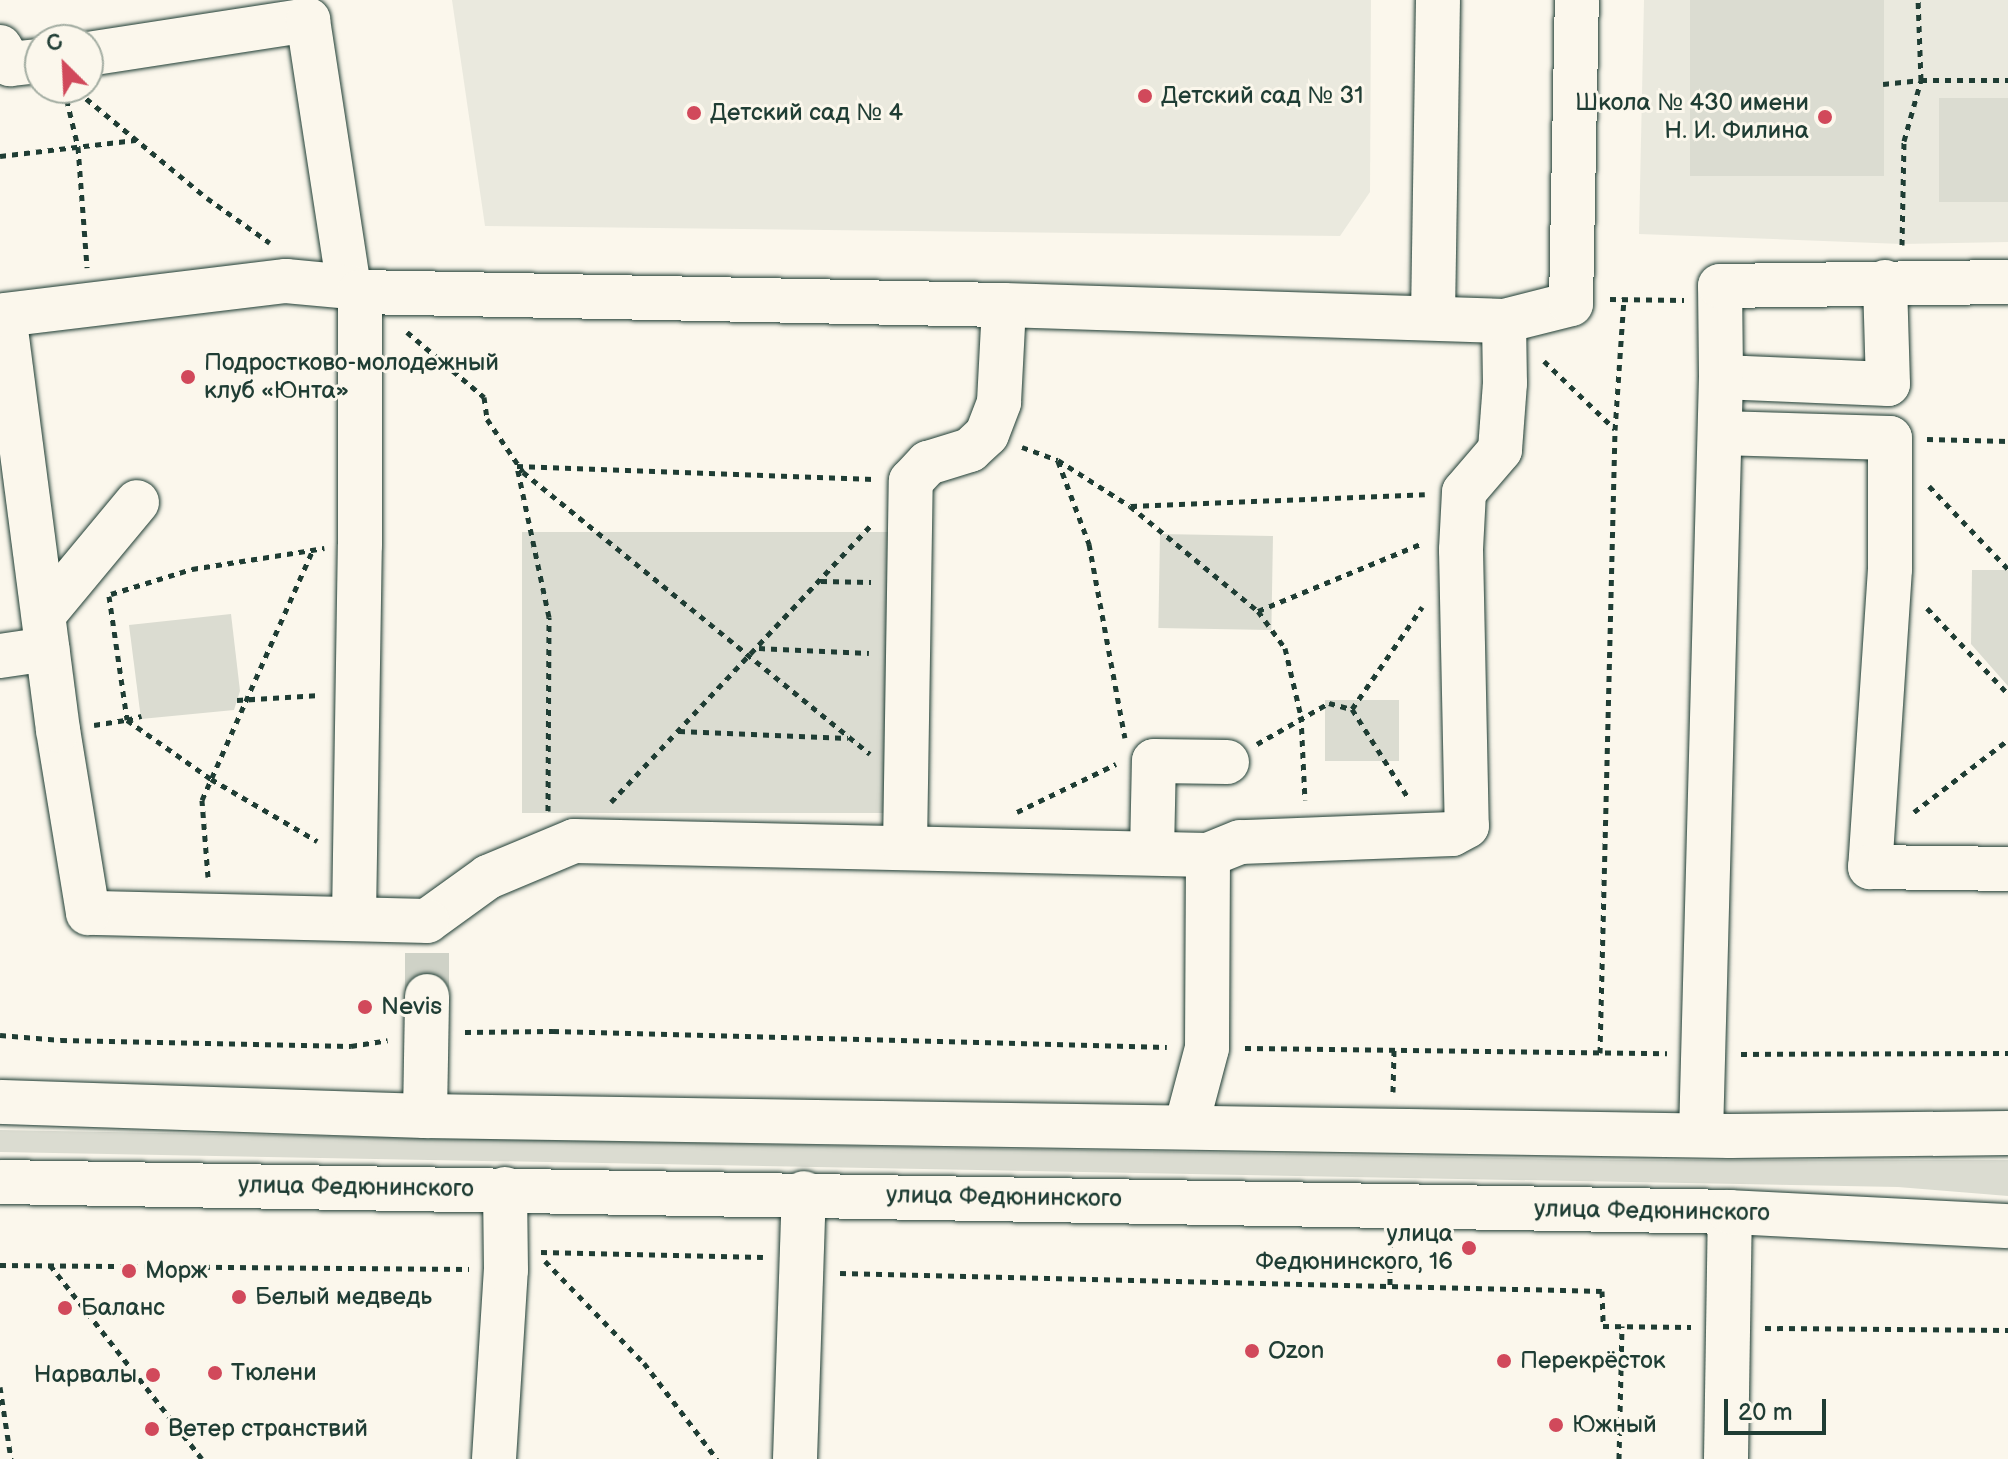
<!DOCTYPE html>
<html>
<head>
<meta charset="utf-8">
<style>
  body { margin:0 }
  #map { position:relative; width:2008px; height:1459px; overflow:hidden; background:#fbf7ec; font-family:"Balsamiq Sans",sans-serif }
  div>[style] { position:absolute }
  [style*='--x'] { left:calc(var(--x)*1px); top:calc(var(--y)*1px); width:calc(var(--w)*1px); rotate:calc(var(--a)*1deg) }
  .built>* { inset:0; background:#eae9de }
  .green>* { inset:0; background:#dbdcd1; transform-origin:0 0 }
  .minor-tunnel>* { height:44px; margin-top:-22px; transform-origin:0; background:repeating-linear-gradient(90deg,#cfd2c7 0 44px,transparent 0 66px) }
  .path>* { height:5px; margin-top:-2.5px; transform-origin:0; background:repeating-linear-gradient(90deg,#1f3d34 0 6px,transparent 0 12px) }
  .roads { filter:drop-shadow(0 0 2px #1f3d34) drop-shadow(0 0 2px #1f3d34) }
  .minor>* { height:44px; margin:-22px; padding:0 22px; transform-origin:22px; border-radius:22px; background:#fbf7ec }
  .major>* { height:44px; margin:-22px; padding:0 22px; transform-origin:22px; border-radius:22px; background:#fbf7ec }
  .dots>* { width:22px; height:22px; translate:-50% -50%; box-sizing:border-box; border:4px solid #fbf7ec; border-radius:50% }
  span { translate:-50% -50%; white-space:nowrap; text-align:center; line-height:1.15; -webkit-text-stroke:6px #fbf7ec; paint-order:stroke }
  .poi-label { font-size:24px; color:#1f3d34 }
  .left { translate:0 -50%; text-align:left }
  .right { translate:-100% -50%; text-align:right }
  .street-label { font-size:24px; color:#1f3d34 }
  .north { position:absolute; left:24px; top:24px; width:80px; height:80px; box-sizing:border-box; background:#fbf7ec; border:2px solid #a3ada2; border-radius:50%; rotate:336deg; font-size:22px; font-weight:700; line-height:32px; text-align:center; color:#1f3d34 }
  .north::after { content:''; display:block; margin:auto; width:28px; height:36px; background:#d1495b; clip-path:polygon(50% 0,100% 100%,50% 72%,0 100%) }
  .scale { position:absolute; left:1724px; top:1399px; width:102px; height:36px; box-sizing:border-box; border:4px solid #1f3d34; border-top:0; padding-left:10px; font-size:24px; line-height:28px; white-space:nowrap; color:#1f3d34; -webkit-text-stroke:6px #fbf7ec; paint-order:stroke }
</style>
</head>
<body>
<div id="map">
  <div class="built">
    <div style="clip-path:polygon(452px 0,1371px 0,1370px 192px,1340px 236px,485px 226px)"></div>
    <div style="clip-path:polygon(1644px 0,2008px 0,2008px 242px,1902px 244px,1639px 234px)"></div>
  </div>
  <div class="green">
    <div style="left:1690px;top:0;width:194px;height:176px"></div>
    <div style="left:1939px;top:98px;width:69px;height:104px"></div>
    <div style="left:522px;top:532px;width:376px;height:281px"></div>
    <div style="left:1160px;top:534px;width:113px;height:94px;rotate:1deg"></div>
    <div style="clip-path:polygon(1972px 570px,2008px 570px,2008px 686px,1971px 644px)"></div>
    <div style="clip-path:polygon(231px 614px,240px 691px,234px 710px,141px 719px,129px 625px)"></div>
    <div style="left:1325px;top:700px;width:74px;height:61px"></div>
    <div style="clip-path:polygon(0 1130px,1617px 1160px,2008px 1160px,2008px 1196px,1898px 1187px,0 1152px)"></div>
  </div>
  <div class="minor-tunnel">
    <div style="--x:427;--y:953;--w:43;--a:90"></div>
  </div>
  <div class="path">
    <div style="--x:1883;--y:84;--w:38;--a:-6"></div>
    <div style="--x:1921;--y:80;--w:87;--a:0"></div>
    <div style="--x:64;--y:88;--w:61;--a:76.7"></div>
    <div style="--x:78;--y:147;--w:121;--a:85.7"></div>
    <div style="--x:77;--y:91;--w:168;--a:39.5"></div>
    <div style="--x:207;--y:198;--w:77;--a:35.5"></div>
    <div style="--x:0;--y:156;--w:136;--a:-6.8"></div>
    <div style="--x:1902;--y:245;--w:104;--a:-88.9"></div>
    <div style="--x:1904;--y:141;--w:63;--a:-74.4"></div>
    <div style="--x:1921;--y:80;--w:80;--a:-92.1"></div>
    <div style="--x:1610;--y:299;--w:74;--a:0.8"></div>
    <div style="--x:407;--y:332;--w:101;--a:40.2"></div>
    <div style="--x:484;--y:397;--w:22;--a:82"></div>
    <div style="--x:487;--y:419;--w:64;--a:55.8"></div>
    <div style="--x:523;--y:472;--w:447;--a:39.1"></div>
    <div style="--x:1544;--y:361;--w:98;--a:43.8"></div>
    <div style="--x:1927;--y:439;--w:81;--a:1.4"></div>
    <div style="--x:1022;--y:447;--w:38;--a:20"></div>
    <div style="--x:1058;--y:460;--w:85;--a:32.6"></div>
    <div style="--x:1130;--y:506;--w:166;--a:39.4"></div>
    <div style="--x:1258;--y:611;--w:46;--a:53.9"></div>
    <div style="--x:1285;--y:648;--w:70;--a:76.8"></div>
    <div style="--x:1301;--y:716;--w:84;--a:87.3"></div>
    <div style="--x:1058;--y:461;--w:89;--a:69.5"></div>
    <div style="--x:1089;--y:544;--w:197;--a:79.5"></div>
    <div style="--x:1929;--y:486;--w:115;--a:46.4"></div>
    <div style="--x:1131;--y:506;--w:294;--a:-2.3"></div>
    <div style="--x:821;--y:581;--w:50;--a:1.1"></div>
    <div style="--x:111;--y:594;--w:85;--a:-17.2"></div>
    <div style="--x:192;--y:569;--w:134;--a:-9"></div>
    <div style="--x:109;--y:596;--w:125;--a:81.7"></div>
    <div style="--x:127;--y:720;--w:15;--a:-16"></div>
    <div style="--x:1927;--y:608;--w:118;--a:46.7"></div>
    <div style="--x:1258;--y:611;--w:178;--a:-22.4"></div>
    <div style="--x:759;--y:648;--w:110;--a:2.6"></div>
    <div style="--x:237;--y:700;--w:83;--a:-3.4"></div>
    <div style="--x:1352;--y:709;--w:107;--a:57.7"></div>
    <div style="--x:94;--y:725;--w:33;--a:-9"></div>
    <div style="--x:127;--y:720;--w:103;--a:35.1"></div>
    <div style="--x:211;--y:779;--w:123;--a:30.3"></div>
    <div style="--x:679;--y:731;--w:169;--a:2.4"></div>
    <div style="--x:1257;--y:744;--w:83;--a:-29.7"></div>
    <div style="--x:1329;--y:703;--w:24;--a:15"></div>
    <div style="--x:1352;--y:709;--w:124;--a:-55.5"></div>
    <div style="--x:611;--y:802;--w:381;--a:-46.8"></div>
    <div style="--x:548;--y:811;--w:194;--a:-89.7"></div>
    <div style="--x:549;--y:617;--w:154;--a:-102"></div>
    <div style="--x:517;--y:466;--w:357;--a:2.1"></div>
    <div style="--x:1017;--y:812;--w:110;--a:-25.9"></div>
    <div style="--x:1914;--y:812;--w:118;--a:-37.5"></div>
    <div style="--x:208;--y:877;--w:77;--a:-94.5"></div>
    <div style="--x:202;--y:800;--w:274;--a:-66.1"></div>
    <div style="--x:465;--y:1032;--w:88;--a:-0.7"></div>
    <div style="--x:553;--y:1031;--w:614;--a:1.49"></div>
    <div style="--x:0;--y:1035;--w:61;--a:4.7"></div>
    <div style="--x:61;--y:1040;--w:290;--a:1.2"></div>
    <div style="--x:351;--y:1046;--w:37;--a:-9"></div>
    <div style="--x:1245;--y:1048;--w:422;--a:0.7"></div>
    <div style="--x:1600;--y:1053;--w:623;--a:-88.62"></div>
    <div style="--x:1615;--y:430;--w:133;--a:-86.1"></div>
    <div style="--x:1741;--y:1054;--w:267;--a:-0.2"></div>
    <div style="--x:1393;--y:1092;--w:42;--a:-88.6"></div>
    <div style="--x:1390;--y:1242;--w:43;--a:90"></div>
    <div style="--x:541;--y:1252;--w:222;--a:1.3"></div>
    <div style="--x:545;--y:1261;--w:142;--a:45.9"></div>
    <div style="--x:644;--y:1363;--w:121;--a:52.8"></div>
    <div style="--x:0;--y:1265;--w:469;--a:0.5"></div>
    <div style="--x:50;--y:1265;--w:246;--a:51.9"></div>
    <div style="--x:840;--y:1273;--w:762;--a:1.35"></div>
    <div style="--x:1602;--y:1291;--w:35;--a:88"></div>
    <div style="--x:1603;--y:1326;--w:88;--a:0.7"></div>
    <div style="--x:1765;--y:1328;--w:243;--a:0.5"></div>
    <div style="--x:0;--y:1387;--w:73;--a:81.3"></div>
    <div style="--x:1619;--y:1459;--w:133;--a:-88.7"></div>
  </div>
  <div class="roads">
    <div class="minor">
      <div style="--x:0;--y:47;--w:20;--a:60"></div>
      <div style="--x:10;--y:64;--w:30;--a:-6"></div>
      <div style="--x:88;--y:54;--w:223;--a:-8.8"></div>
      <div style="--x:308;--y:20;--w:270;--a:81.3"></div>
      <div style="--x:1433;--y:317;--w:317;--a:-89.1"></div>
      <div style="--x:1504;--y:321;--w:62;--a:89.1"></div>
      <div style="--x:1505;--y:383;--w:67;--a:94.3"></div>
      <div style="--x:1500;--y:450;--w:55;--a:130.6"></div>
      <div style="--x:1464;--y:492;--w:58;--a:93"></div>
      <div style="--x:1461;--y:550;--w:276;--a:88.8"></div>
      <div style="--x:1467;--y:826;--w:17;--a:152"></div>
      <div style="--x:1452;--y:834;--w:212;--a:177.8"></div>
      <div style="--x:1240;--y:842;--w:35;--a:158"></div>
      <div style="--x:1208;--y:855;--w:634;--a:-178.73"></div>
      <div style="--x:574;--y:841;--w:93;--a:157.3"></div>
      <div style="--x:488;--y:877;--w:75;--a:144.2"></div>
      <div style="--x:427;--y:921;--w:339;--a:-178.6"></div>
      <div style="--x:88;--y:913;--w:185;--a:-99.3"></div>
      <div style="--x:58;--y:730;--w:418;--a:-97.4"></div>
      <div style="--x:4;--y:315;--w:284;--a:-6.9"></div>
      <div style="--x:286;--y:281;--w:63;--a:5.4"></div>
      <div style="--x:349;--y:287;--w:12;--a:24"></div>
      <div style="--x:360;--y:292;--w:644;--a:1.16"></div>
      <div style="--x:1004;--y:305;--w:500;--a:1.83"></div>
      <div style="--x:1504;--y:321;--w:69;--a:-14.2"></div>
      <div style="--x:1571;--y:304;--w:304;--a:-88.9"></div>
      <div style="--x:1721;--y:377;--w:167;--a:2.4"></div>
      <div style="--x:1888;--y:384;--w:102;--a:-91.7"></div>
      <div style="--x:1720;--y:433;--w:170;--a:1.7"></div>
      <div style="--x:1890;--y:438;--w:131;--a:90"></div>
      <div style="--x:1890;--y:569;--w:299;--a:93.8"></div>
      <div style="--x:1870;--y:867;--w:138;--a:0.8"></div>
      <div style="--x:45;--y:613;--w:144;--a:-50.3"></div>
      <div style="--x:0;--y:656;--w:48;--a:-8.5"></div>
      <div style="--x:905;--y:847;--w:366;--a:-89.1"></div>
      <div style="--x:911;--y:481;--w:25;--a:-47"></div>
      <div style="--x:928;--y:463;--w:44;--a:-17.2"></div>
      <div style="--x:970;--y:450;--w:23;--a:-43"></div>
      <div style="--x:987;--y:434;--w:34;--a:-69"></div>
      <div style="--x:999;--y:402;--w:97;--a:-87"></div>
      <div style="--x:1152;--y:853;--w:92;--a:-88.8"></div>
      <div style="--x:1154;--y:761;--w:73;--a:0.8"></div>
      <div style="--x:354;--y:918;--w:373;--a:-89.1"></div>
      <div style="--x:360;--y:545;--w:253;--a:-90"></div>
      <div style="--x:425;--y:1116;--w:120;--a:-89"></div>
      <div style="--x:1186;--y:1127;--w:82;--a:-75.1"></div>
      <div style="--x:1207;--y:1048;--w:193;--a:-89.7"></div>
      <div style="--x:1701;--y:1135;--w:758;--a:-88.49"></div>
      <div style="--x:1721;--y:377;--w:91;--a:-90.6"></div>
      <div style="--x:1720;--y:286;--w:288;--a:-0.8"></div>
      <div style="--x:494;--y:1459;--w:189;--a:-86.4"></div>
      <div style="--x:506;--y:1270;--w:81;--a:-90.7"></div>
      <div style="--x:795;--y:1459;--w:266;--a:-88.1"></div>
      <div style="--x:1726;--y:1459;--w:247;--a:-89.1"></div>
    </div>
    <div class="major">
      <div style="--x:0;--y:1102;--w:425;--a:1.9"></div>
      <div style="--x:425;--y:1116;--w:1305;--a:0.88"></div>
      <div style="--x:1730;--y:1136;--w:278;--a:-0.6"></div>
      <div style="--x:0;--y:1182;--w:1730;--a:0.99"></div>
      <div style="--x:1730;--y:1212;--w:278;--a:2.9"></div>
    </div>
  </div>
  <div class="dots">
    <div style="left:1145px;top:96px;background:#d1495b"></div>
    <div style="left:694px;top:113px;background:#d1495b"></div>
    <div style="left:1825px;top:117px;background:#d1495b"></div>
    <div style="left:188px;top:377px;background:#d1495b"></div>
    <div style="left:365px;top:1007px;background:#d1495b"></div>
    <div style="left:1469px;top:1248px;background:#d1495b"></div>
    <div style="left:129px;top:1271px;background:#d1495b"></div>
    <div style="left:239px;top:1297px;background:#d1495b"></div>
    <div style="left:65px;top:1308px;background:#d1495b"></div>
    <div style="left:1252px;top:1351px;background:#d1495b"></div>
    <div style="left:1504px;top:1361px;background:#d1495b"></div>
    <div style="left:215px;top:1373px;background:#d1495b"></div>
    <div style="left:153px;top:1375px;background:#d1495b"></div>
    <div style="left:1556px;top:1425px;background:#d1495b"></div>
    <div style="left:152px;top:1429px;background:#d1495b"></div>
  </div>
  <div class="poi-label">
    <span class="left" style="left:1161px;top:96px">Детский сад № 31</span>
    <span class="right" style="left:1809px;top:117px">Школа № 430 имени<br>Н. И. Филина</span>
    <span class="left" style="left:710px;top:113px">Детский сад № 4</span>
    <span class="left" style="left:204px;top:377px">Подростково-молодежный<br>клуб «Юнта»</span>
    <span class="left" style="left:381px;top:1007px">Nevis</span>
    <span class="right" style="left:1453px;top:1248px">улица<br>Федюнинского, 16</span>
    <span class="left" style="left:145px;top:1271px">Морж</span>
    <span class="left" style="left:255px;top:1297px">Белый медведь</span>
    <span class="left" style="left:81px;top:1308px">Баланс</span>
    <span class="left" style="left:1268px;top:1351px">Ozon</span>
    <span class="left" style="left:1520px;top:1361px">Перекрёсток</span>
    <span class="left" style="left:231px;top:1373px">Тюлени</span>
    <span class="right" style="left:137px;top:1375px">Нарвалы</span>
    <span class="left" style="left:1572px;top:1425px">Южный</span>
    <span class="left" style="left:168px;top:1429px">Ветер странствий</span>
  </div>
  <div class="street-label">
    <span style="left:356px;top:1187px;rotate:1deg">улица Федюнинского</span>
    <span style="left:1004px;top:1197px;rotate:1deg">улица Федюнинского</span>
    <span style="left:1652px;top:1211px;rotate:1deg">улица Федюнинского</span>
  </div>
  <div class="north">С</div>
  <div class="scale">20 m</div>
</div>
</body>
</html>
